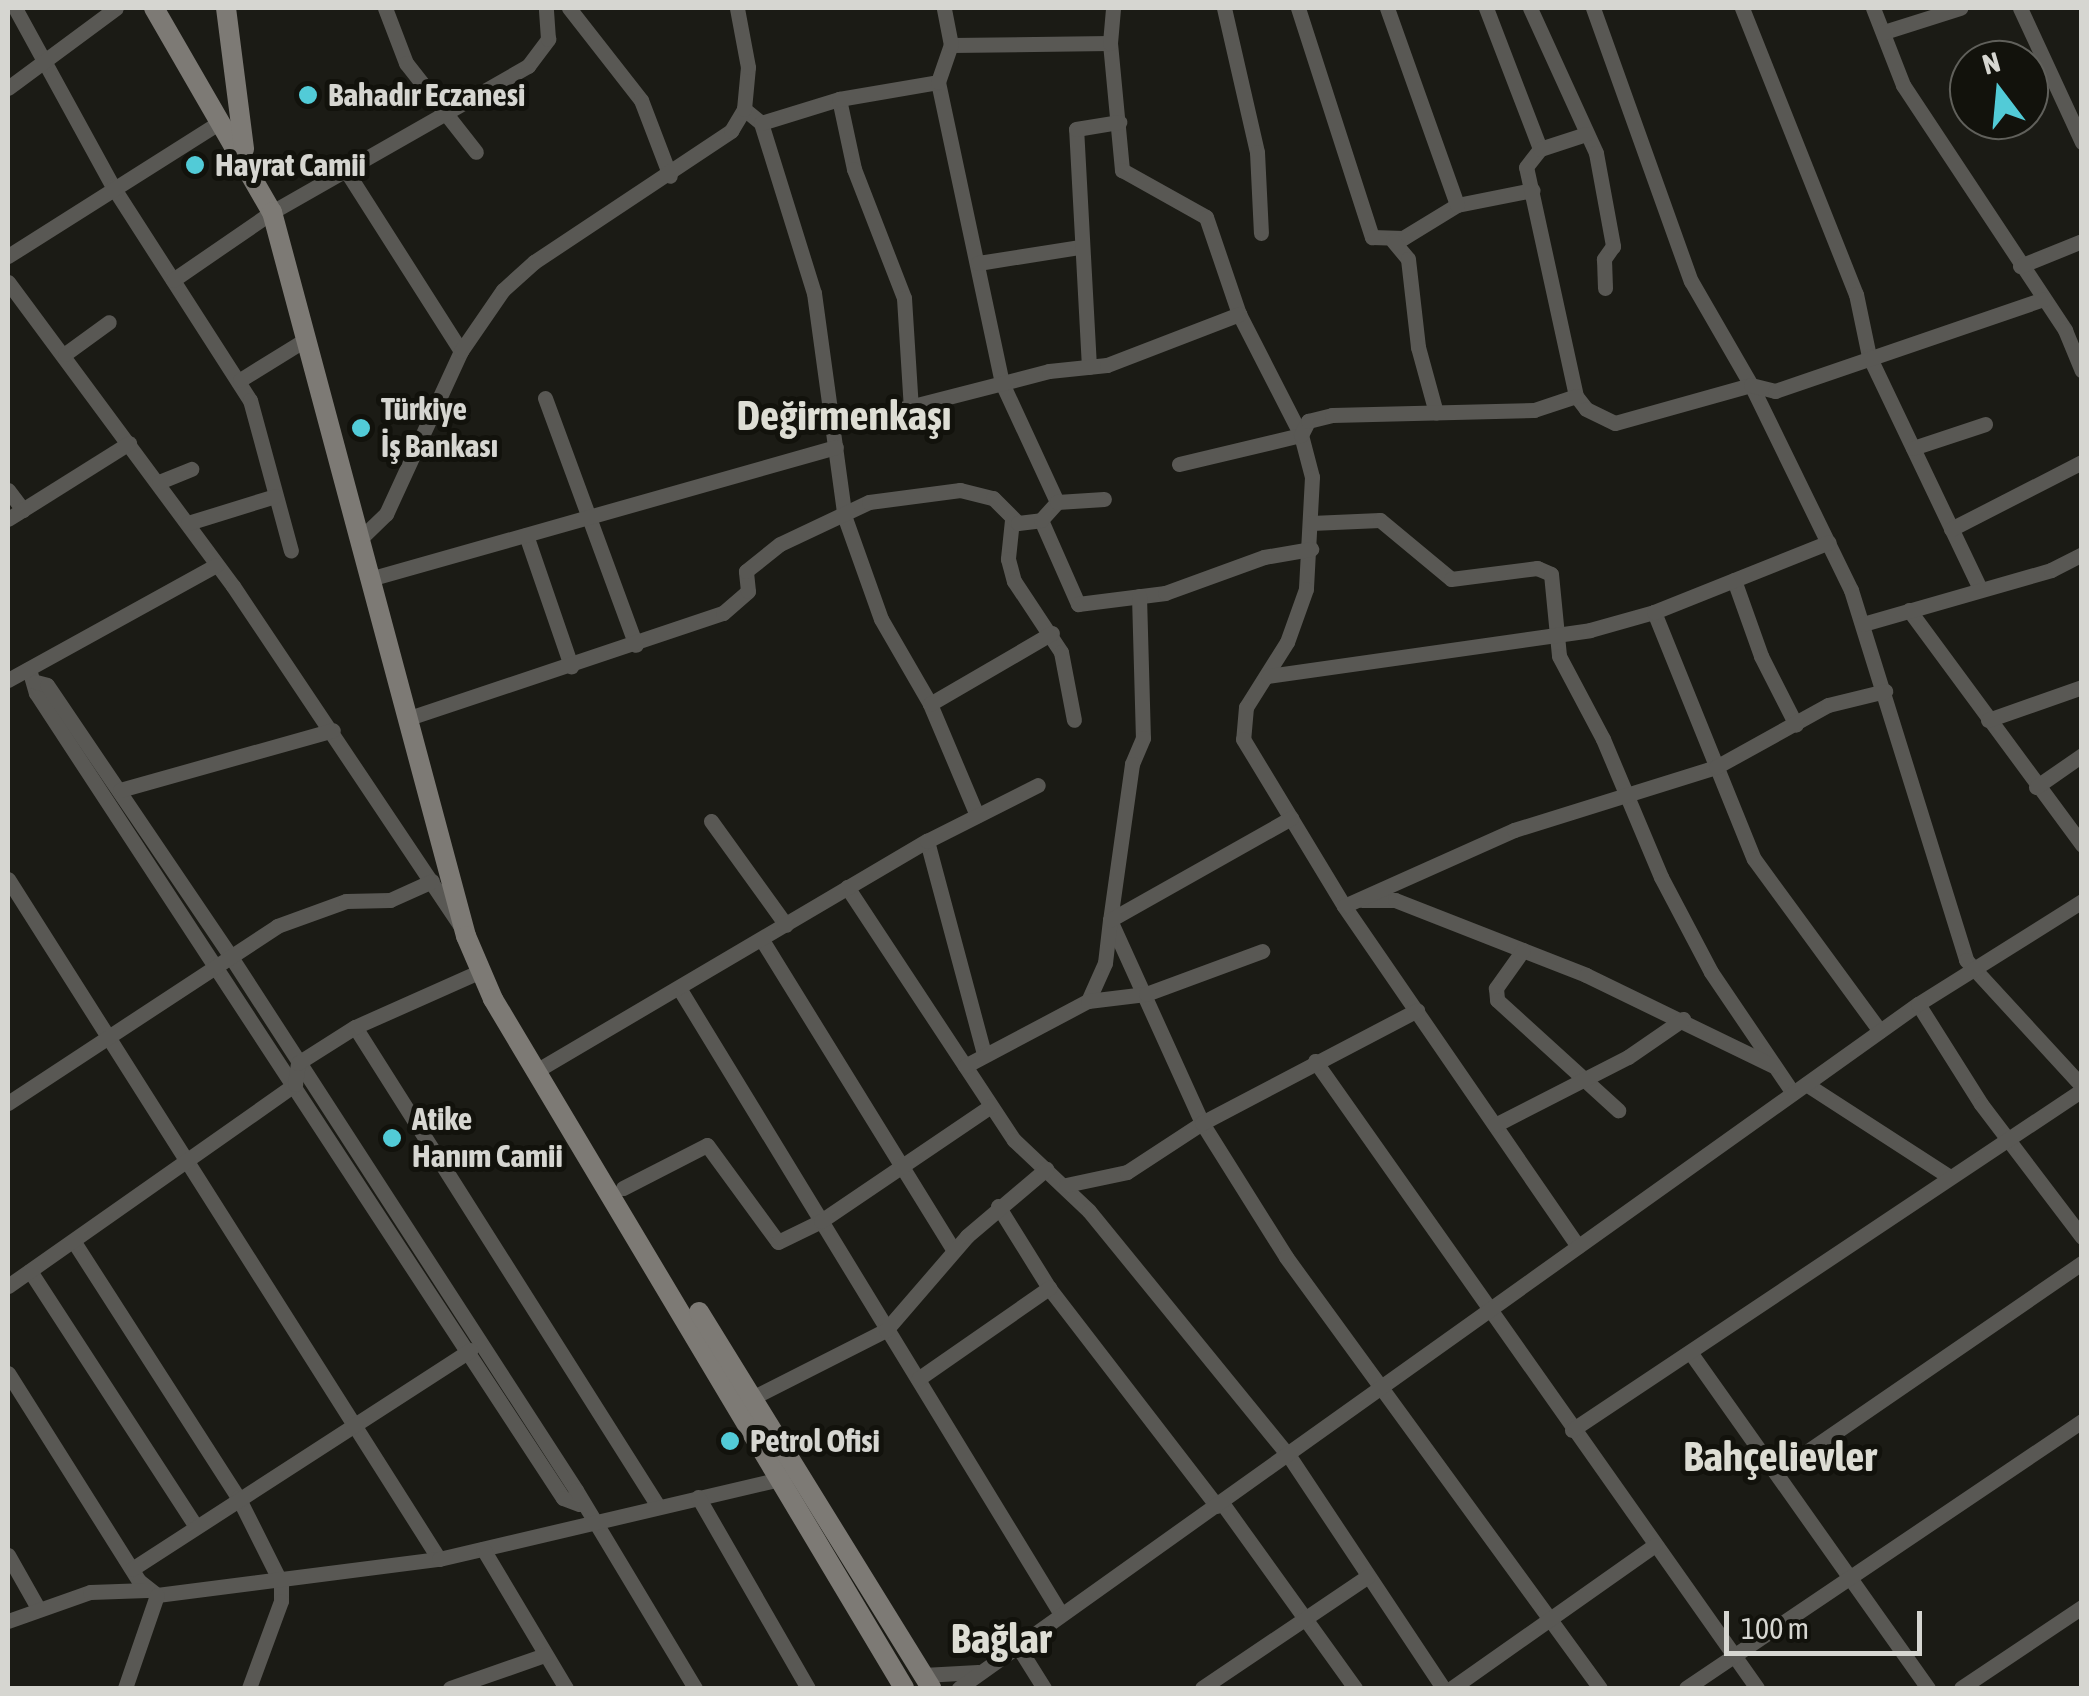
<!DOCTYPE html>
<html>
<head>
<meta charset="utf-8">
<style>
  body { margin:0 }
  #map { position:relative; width:2089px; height:1696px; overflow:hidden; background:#1b1b15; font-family:"Asap Condensed",sans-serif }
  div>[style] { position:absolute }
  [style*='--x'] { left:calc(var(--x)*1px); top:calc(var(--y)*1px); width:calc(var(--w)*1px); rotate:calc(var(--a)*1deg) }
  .street>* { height:15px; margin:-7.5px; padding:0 7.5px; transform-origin:7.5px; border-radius:7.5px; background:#595854 }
  .secondary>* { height:20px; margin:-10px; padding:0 10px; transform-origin:10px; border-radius:10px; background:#7d7a75 }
  .dots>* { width:28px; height:28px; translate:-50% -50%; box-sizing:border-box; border:5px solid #12120c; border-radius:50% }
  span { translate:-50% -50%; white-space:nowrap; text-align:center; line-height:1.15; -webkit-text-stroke:10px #12120c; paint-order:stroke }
  .poi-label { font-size:32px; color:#d6d6d1; font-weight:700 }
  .left { translate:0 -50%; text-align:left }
  .district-label { font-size:42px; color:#ddddd4; font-weight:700 }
  .frame { position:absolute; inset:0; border:10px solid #d6d6d1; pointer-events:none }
  .north { position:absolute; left:1949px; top:40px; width:100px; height:100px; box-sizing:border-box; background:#12120c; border:2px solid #60605b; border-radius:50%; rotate:344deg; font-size:28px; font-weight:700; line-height:40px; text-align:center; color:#d6d6d1 }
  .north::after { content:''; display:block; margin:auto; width:35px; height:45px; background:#52cbd7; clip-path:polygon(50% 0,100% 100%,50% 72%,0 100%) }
  .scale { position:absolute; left:1724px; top:1611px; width:198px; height:45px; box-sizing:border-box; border:5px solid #d6d6d1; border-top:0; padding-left:12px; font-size:30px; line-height:35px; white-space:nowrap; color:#d6d6d1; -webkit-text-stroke:8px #12120c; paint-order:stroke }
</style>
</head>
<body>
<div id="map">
  <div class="street">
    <div style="--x:15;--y:8;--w:204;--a:61.3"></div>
    <div style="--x:113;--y:187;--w:253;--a:57.3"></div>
    <div style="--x:250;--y:400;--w:156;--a:74.8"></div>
    <div style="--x:385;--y:8;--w:59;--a:69.1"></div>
    <div style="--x:406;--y:63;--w:113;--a:51.8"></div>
    <div style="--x:569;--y:8;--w:117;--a:52"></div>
    <div style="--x:641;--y:100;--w:81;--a:69.1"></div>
    <div style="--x:1224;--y:8;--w:148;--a:77.1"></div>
    <div style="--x:1257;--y:152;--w:81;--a:87.2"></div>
    <div style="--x:1298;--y:8;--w:241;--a:72.1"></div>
    <div style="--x:1372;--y:237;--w:31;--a:2"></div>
    <div style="--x:1403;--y:238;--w:63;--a:-31.4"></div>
    <div style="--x:1457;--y:205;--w:77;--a:-11.2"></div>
    <div style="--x:1387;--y:8;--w:209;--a:70.4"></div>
    <div style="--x:1486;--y:8;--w:151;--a:69"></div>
    <div style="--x:1530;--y:8;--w:159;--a:65.5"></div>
    <div style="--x:1596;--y:153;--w:95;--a:79.6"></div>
    <div style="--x:1613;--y:246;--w:16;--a:125"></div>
    <div style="--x:1604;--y:259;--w:29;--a:88"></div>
    <div style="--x:1593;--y:8;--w:290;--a:70.3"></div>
    <div style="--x:1691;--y:281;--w:120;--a:60"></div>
    <div style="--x:1751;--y:385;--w:228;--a:64"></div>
    <div style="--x:1851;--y:590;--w:387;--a:72.7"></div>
    <div style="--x:1966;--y:960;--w:171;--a:47.4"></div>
    <div style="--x:1742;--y:8;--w:308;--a:68.3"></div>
    <div style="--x:1856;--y:294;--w:63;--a:78.2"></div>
    <div style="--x:1869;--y:356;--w:256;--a:64.5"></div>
    <div style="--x:1873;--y:8;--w:83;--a:68.7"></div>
    <div style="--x:1903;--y:85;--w:294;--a:56.5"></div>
    <div style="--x:2065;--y:330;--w:44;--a:67.5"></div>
    <div style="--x:2020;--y:8;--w:148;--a:65.2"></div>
    <div style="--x:1884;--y:32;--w:80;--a:-17.5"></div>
    <div style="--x:1110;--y:43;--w:128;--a:84.6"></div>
    <div style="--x:1122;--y:170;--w:96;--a:29.2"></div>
    <div style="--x:1206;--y:217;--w:102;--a:71.2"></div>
    <div style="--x:1239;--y:314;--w:136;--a:62.9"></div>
    <div style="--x:1301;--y:435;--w:43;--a:75.3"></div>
    <div style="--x:1312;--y:477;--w:112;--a:93.1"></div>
    <div style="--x:1306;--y:589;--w:56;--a:109.7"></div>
    <div style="--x:1287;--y:642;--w:77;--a:122.2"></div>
    <div style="--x:1246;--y:707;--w:32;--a:95"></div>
    <div style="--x:1243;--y:739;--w:195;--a:58.8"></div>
    <div style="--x:1344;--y:906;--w:413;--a:55.5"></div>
    <div style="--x:951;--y:45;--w:159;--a:-0.7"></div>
    <div style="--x:1110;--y:43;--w:35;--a:-85"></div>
    <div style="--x:938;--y:82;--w:308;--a:78"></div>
    <div style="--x:1002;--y:383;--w:131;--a:65.2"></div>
    <div style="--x:8;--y:88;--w:134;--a:-36.5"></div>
    <div style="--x:839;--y:99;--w:72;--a:77.9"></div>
    <div style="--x:854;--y:169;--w:138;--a:68.8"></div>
    <div style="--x:904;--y:298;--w:111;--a:86.4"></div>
    <div style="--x:744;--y:109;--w:22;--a:39"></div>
    <div style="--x:761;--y:123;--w:178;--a:72.7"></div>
    <div style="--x:814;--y:293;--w:227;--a:82.2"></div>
    <div style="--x:845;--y:518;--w:107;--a:70.4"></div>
    <div style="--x:881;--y:619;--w:98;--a:60"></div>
    <div style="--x:930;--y:704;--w:121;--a:67.1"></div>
    <div style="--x:761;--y:123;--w:82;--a:-17.1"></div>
    <div style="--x:839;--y:99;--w:100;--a:-9.7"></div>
    <div style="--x:938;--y:82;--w:39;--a:-71"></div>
    <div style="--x:951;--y:45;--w:38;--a:-101"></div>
    <div style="--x:345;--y:169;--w:216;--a:57.5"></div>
    <div style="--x:1393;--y:241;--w:23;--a:50"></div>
    <div style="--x:1408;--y:259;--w:89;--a:83.5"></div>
    <div style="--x:1418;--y:347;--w:68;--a:74.7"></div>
    <div style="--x:8;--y:256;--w:251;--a:-32.3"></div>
    <div style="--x:978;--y:263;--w:102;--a:-9"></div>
    <div style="--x:2020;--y:266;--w:67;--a:-22"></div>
    <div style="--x:173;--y:280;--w:120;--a:-34.5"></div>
    <div style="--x:272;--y:212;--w:295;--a:-29.7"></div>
    <div style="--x:528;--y:66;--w:34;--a:-53"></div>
    <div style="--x:548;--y:39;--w:31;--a:-94"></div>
    <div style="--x:8;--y:282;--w:378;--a:53.5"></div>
    <div style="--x:233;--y:586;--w:407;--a:56.2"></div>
    <div style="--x:65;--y:354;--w:54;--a:-36"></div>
    <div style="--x:1089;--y:367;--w:238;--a:-93.1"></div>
    <div style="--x:1076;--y:129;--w:44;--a:-9.2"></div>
    <div style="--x:240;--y:380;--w:74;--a:-31.8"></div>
    <div style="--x:1576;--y:396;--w:234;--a:-102.3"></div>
    <div style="--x:1526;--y:167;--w:23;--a:-52"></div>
    <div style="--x:1540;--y:149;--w:48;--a:-18.1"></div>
    <div style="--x:545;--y:398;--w:263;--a:69.8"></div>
    <div style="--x:835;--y:426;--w:221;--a:-14.4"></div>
    <div style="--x:1049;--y:371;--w:58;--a:-5.9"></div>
    <div style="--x:1107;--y:365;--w:142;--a:-21.1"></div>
    <div style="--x:1913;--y:448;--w:76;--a:-18.4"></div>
    <div style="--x:1179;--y:464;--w:125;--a:-13.4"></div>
    <div style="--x:1301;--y:435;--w:16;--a:-63"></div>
    <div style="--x:1308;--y:421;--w:25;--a:-14"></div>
    <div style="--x:1332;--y:415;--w:202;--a:-1.4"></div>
    <div style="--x:1534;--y:410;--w:44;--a:-18.4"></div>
    <div style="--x:1576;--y:396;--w:16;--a:52"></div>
    <div style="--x:1586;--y:409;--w:32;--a:26"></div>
    <div style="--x:1615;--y:423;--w:141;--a:-15.6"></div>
    <div style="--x:1751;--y:385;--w:25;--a:14"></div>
    <div style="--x:1775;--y:391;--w:284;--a:-18.9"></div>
    <div style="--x:159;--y:482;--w:35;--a:-22"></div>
    <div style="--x:8;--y:490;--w:25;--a:53"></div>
    <div style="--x:8;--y:519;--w:143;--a:-32.1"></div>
    <div style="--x:1012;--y:520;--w:39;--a:96"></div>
    <div style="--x:1008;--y:559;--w:23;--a:75"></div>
    <div style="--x:1014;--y:581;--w:85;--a:56.5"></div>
    <div style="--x:1061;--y:652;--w:69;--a:79.2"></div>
    <div style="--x:1041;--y:520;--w:92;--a:66.2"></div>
    <div style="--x:1078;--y:604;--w:88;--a:-7.2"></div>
    <div style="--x:1165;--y:593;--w:105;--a:-20"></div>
    <div style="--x:1264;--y:557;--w:48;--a:-9.7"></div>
    <div style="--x:188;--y:523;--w:91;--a:-17.2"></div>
    <div style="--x:1311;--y:523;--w:69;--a:-2.5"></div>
    <div style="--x:1380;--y:520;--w:92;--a:39.7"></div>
    <div style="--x:1451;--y:579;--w:87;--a:-7.3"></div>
    <div style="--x:1537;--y:568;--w:15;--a:23"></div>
    <div style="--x:1551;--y:574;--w:82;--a:84.4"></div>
    <div style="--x:1559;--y:656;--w:94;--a:62.1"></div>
    <div style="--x:1603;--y:739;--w:150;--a:67.2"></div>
    <div style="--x:1661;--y:877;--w:107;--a:62.2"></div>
    <div style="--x:1711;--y:972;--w:146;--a:55.9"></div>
    <div style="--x:1951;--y:529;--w:147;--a:-27.1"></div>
    <div style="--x:526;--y:535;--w:139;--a:71"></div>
    <div style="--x:361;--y:538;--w:35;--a:-44"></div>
    <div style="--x:386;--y:514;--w:179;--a:-65.3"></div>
    <div style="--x:461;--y:351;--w:74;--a:-55.5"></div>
    <div style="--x:503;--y:290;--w:42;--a:-42.1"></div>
    <div style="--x:534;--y:262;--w:237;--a:-33.6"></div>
    <div style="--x:731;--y:131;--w:26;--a:-59"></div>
    <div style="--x:744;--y:109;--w:42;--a:-84.6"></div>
    <div style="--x:748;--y:67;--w:60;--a:-100.6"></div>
    <div style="--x:373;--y:578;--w:481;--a:-15.8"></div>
    <div style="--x:1734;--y:580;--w:81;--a:70.4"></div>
    <div style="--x:1761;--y:656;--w:77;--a:63.1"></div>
    <div style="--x:1139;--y:596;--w:142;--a:88.4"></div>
    <div style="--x:1143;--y:738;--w:28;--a:113"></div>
    <div style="--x:1132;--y:764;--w:158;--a:98"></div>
    <div style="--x:1110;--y:920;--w:223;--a:65.6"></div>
    <div style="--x:1202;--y:1123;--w:158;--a:57.9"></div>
    <div style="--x:1286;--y:1257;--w:533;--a:53.93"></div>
    <div style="--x:1909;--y:610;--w:292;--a:53.6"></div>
    <div style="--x:1654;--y:612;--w:266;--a:68"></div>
    <div style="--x:1754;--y:859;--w:213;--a:53.8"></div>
    <div style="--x:1863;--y:624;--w:196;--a:-16"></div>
    <div style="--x:2051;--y:570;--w:35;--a:-27"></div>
    <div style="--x:29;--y:669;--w:25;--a:74"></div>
    <div style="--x:36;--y:693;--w:962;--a:56.79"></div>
    <div style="--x:563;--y:1498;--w:17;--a:21"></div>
    <div style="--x:1268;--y:676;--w:325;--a:-8.1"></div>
    <div style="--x:1590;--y:630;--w:66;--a:-15.7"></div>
    <div style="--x:1654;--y:612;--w:188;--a:-21.8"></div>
    <div style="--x:8;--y:680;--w:238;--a:-28.9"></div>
    <div style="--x:36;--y:682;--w:11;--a:15"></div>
    <div style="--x:47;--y:685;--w:328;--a:55.9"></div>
    <div style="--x:231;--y:957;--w:635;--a:57.09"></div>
    <div style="--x:576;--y:1490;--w:231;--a:59"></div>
    <div style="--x:930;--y:704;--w:141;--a:-30.2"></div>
    <div style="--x:409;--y:718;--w:331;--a:-18.5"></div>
    <div style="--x:723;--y:613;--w:33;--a:-41"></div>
    <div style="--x:748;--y:591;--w:20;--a:-96"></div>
    <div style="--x:746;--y:571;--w:43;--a:-38.5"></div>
    <div style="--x:780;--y:544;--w:98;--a:-25.3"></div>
    <div style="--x:869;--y:502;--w:92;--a:-7.5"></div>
    <div style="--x:960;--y:490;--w:34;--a:14"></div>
    <div style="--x:993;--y:498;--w:35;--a:45"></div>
    <div style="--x:1018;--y:523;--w:23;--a:-7"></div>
    <div style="--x:1041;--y:520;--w:24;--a:-48"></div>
    <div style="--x:1057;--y:502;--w:47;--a:-3.7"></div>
    <div style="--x:1988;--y:720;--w:100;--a:-19.3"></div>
    <div style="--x:2036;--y:787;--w:56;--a:-34.8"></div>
    <div style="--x:120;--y:790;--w:221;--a:-15.7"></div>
    <div style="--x:711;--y:821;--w:128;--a:54.2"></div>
    <div style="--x:927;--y:841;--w:220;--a:75"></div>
    <div style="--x:8;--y:879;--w:805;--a:57.63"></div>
    <div style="--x:847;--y:887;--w:303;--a:56.6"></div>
    <div style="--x:1014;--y:1140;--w:103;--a:43.4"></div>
    <div style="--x:1089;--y:1211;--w:316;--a:50.8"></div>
    <div style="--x:1289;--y:1456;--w:278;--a:56.4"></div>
    <div style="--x:1362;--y:900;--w:33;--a:0"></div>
    <div style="--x:1395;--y:900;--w:205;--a:21.4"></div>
    <div style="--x:1586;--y:975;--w:208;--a:25.9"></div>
    <div style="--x:1344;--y:906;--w:186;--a:-24.1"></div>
    <div style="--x:1514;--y:830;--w:212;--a:-17.3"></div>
    <div style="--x:1716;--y:767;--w:128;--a:-29"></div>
    <div style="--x:1828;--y:705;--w:59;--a:-13.8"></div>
    <div style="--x:762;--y:940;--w:363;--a:58.3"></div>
    <div style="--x:1523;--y:950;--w:47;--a:125.4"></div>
    <div style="--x:1496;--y:988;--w:12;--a:85"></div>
    <div style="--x:1497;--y:1000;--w:164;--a:42.3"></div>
    <div style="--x:679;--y:988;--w:733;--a:58.61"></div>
    <div style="--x:1088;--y:1001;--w:42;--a:-65.9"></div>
    <div style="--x:1105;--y:963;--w:43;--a:-83.4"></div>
    <div style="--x:1110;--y:920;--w:208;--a:-29.4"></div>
    <div style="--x:1918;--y:1004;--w:118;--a:57.8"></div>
    <div style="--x:1981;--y:1104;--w:167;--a:52.8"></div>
    <div style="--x:355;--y:1027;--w:567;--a:57.68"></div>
    <div style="--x:1315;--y:1061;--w:767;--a:54.82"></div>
    <div style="--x:965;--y:1066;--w:139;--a:-27.9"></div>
    <div style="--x:1088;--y:1001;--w:58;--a:-6.9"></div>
    <div style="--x:1146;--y:994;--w:124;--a:-20.3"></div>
    <div style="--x:536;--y:1071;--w:454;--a:-30.5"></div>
    <div style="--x:927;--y:841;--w:124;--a:-26.8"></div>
    <div style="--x:1806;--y:1084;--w:171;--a:32.9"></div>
    <div style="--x:8;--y:1103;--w:322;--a:-33.3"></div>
    <div style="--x:277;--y:926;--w:73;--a:-19.9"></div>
    <div style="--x:346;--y:901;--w:44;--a:-1.3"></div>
    <div style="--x:390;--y:900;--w:46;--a:-24.3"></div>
    <div style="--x:1495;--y:1125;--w:149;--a:-27.1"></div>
    <div style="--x:1628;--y:1057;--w:67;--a:-34.6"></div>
    <div style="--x:1066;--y:1185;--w:62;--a:-12"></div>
    <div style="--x:1127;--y:1172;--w:90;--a:-33.2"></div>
    <div style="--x:1202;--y:1123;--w:243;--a:-27.7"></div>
    <div style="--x:623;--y:1188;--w:94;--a:-27.1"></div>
    <div style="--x:707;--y:1145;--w:120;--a:53.8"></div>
    <div style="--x:778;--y:1242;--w:48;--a:-26"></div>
    <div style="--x:821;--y:1221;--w:205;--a:-34.1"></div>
    <div style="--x:998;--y:1206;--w:97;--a:58.1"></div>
    <div style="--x:1049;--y:1288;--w:275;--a:52.4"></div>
    <div style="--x:74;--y:1242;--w:303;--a:57.3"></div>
    <div style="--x:238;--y:1497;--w:96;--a:63.4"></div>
    <div style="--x:281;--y:1583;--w:18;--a:90"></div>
    <div style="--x:281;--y:1601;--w:93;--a:110.2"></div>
    <div style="--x:30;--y:1271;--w:303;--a:57"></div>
    <div style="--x:8;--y:1286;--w:351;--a:-35.1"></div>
    <div style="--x:295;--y:1084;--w:21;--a:-82"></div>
    <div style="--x:298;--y:1063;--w:67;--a:-32.3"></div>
    <div style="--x:355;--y:1027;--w:138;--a:-24"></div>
    <div style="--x:1690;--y:1352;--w:412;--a:54.7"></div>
    <div style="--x:8;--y:1373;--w:246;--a:57.8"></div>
    <div style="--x:139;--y:1581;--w:23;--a:38"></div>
    <div style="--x:157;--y:1595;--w:284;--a:-7.3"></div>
    <div style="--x:439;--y:1559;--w:354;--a:-13.2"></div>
    <div style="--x:918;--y:1379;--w:160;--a:-34.8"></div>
    <div style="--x:752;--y:1398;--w:150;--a:-26.9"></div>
    <div style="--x:886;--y:1330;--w:124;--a:-49.2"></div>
    <div style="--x:967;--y:1236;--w:104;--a:-40.3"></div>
    <div style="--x:1572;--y:1430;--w:613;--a:-33.69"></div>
    <div style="--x:1776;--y:1473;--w:371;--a:-34.5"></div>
    <div style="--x:698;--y:1497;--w:220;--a:60.1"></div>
    <div style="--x:1222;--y:1503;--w:228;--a:54.3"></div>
    <div style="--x:483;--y:1549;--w:162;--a:59.2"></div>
    <div style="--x:8;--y:1555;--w:61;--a:60.5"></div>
    <div style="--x:132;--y:1569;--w:403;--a:-32.9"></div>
    <div style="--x:8;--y:1621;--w:87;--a:-19.5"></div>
    <div style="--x:90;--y:1592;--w:57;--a:-2"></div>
    <div style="--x:1017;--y:1645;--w:51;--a:57.9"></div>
    <div style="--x:923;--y:1675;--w:55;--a:-3.1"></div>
    <div style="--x:125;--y:1688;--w:98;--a:-71"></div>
    <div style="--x:450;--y:1688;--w:101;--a:-19.2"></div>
    <div style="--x:959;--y:1688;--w:1178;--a:-35.5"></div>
    <div style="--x:1918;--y:1004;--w:194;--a:-32.1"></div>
    <div style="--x:1202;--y:1688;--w:200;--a:-34"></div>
    <div style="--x:1452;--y:1688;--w:248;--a:-35.2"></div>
    <div style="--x:1686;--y:1688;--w:478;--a:-34"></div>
    <div style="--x:1961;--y:1688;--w:146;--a:-33.8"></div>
  </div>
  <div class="secondary">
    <div style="--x:154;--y:8;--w:236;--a:60"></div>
    <div style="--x:272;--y:212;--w:750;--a:75"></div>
    <div style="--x:466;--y:936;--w:69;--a:66.8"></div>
    <div style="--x:493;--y:999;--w:802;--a:59.18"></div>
    <div style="--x:226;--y:8;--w:142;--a:82.7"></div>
    <div style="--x:699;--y:1312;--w:442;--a:58.3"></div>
  </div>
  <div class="dots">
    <div style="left:308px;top:95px;background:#52cbd7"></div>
    <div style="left:195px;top:165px;background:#52cbd7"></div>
    <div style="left:361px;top:428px;background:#52cbd7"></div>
    <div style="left:392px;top:1138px;background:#52cbd7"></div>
    <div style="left:730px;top:1441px;background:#52cbd7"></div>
  </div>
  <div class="poi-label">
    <span class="left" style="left:328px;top:95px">Bahadır Eczanesi</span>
    <span class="left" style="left:215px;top:165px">Hayrat Camii</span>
    <span class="left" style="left:381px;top:428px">Türkiye<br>İş Bankası</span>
    <span class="left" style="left:412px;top:1138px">Atike<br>Hanım Camii</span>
    <span class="left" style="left:750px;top:1441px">Petrol Ofisi</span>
  </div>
  <div class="district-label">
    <span style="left:844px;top:415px">Değirmenkaşı</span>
    <span style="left:1780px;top:1456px">Bahçelievler</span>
    <span style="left:1001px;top:1638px">Bağlar</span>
  </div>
  <div class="frame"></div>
  <div class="north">N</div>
  <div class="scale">100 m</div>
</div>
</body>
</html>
